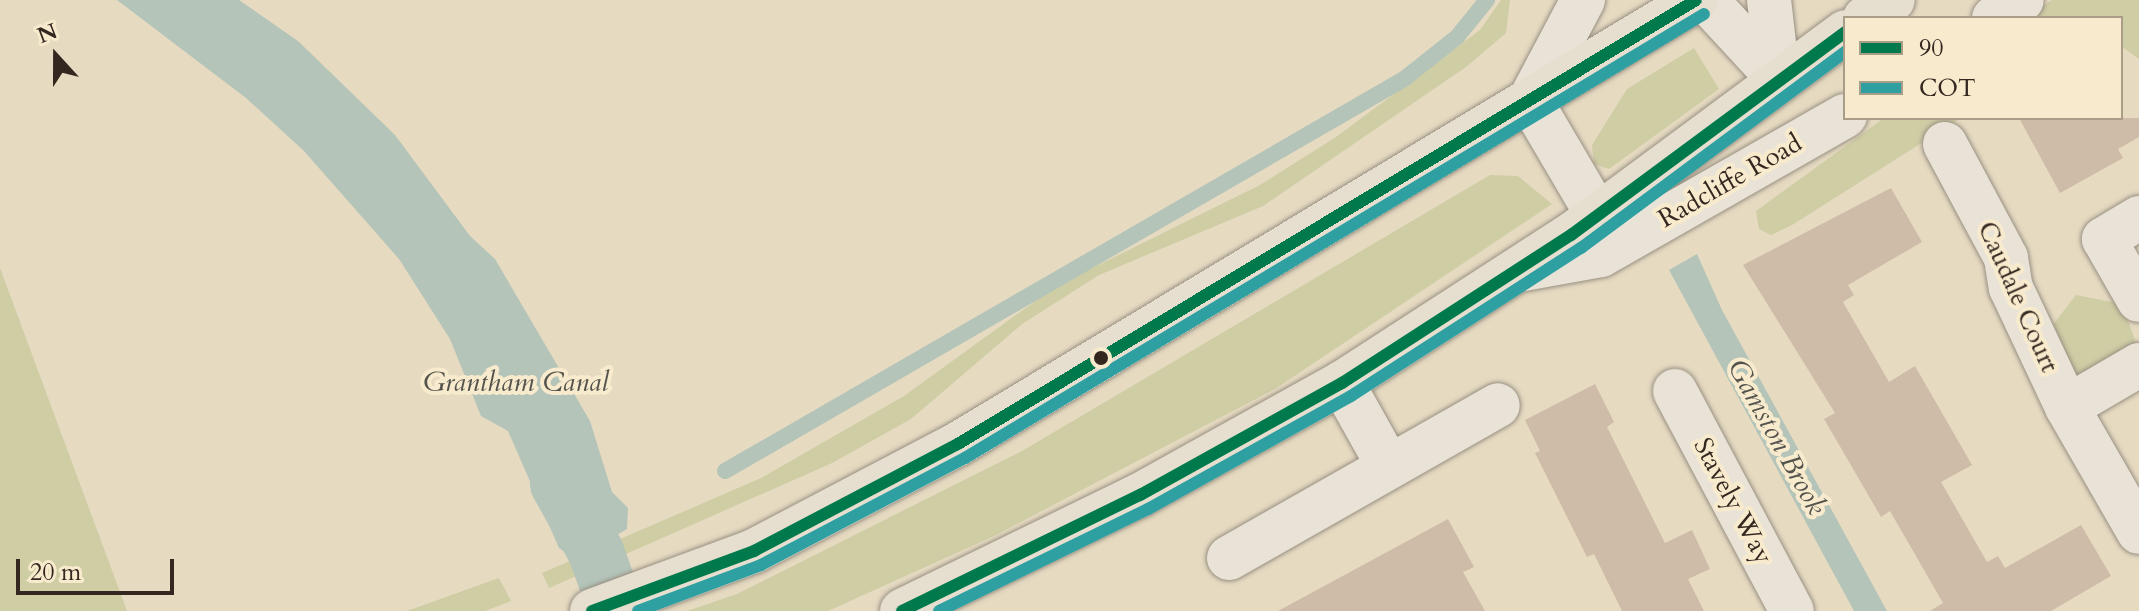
<!DOCTYPE html>
<html>
<head>
<meta charset="utf-8">
<style>
  body { margin:0 }
  #map { position:relative; width:2139px; height:611px; overflow:hidden; background:#e6dac1; font-family:Cardo,serif }
  div>[style] { position:absolute }
  [style*='--x'] { left:calc(var(--x)*1px); top:calc(var(--y)*1px); width:calc(var(--w)*1px); rotate:calc(var(--a)*1deg) }
  .green>* { inset:0; background:#cecda4 }
  .water>* { inset:0; background:#b4c4b9 }
  .stream>* { height:16px; margin:-8px; padding:0 8px; transform-origin:8px; border-radius:8px; background:#b4c4b9 }
  .canal>* { height:56px; margin:-28px; padding:0 28px; transform-origin:28px; border-radius:28px; background:#b4c4b9 }
  .building>* { inset:0; background:#cebca9 }
  .roads { filter:drop-shadow(0 0 2px #999082) drop-shadow(0 0 2px #999082) }
  .minor>* { height:44px; margin:-22px; padding:0 22px; transform-origin:22px; border-radius:22px; background:#e9e3d7 }
  .highway>* { height:44px; margin:-22px; padding:0 22px; transform-origin:22px; border-radius:22px; background:#e6dfd0 }
  .bus-1>* { height:12px; margin:-6px; padding:0 6px; transform-origin:6px; border-radius:6px; background:#007a4d }
  .bus-2>* { height:12px; margin:-6px; padding:0 6px; transform-origin:6px; border-radius:6px; background:#2ea0a1 }
  .dots>* { width:22px; height:22px; translate:-50% -50%; box-sizing:border-box; border:4px solid #f8ebcd; border-radius:50% }
  span { translate:-50% -50%; white-space:nowrap; text-align:center; line-height:1.15; -webkit-text-stroke:8px #f8ebcd; paint-order:stroke }
  .street-label { font-size:26px; color:#342720 }
  .water-label { font-size:28px; color:#54534d; font-style:italic }
  .legend { position:absolute; left:1843px; top:16px; width:280px; height:104px; box-sizing:border-box; background:#f8ebcd; border:2px solid #aa9d88; margin:0; padding:10px 14px; list-style:none; font-size:24px; color:#342720 }
  .legend li { display:flex; align-items:center; gap:16px; height:40px }
  .legend b { width:40px; border:2px solid #aa9d88 }
  .north { position:absolute; left:16px; top:16px; width:80px; height:80px; -webkit-text-stroke:6px #f8ebcd; paint-order:stroke; rotate:339deg; font-size:22px; font-weight:700; line-height:32px; text-align:center; color:#342720 }
  .north::after { content:''; display:block; margin:auto; width:28px; height:36px; background:#342720; clip-path:polygon(50% 0,100% 100%,50% 72%,0 100%) }
  .scale { position:absolute; left:16px; top:559px; width:158px; height:36px; box-sizing:border-box; border:4px solid #342720; border-top:0; padding-left:10px; font-size:24px; line-height:28px; white-space:nowrap; color:#342720; -webkit-text-stroke:6px #f8ebcd; paint-order:stroke }
</style>
</head>
<body>
<div id="map">
  <div class="green">
    <div style="clip-path:polygon(1501px 0,1510px 0,1506px 33px,1466px 67px,1263px 206px,1099px 275px,1022px 324px,911px 419px,832px 463px,549px 588px,542px 573px,761px 478px,904px 396px,1056px 286px,1260px 185px,1336px 137px,1480px 30px)"></div>
    <div style="clip-path:polygon(2052px 0,2139px 0,2139px 59px,2121px 46px,2121px 18px,2025px 18px)"></div>
    <div style="clip-path:polygon(1694px 48px,1719px 89px,1609px 169px,1594px 164px,1592px 145px,1627px 89px)"></div>
    <div style="clip-path:polygon(1884px 118px,1961px 118px,1792px 225px,1771px 235px,1759px 229px,1756px 211px)"></div>
    <div style="clip-path:polygon(1490px 175px,1518px 176px,1552px 204px,1275px 389px,994px 536px,828px 611px,687px 611px,737px 594px,1022px 451px)"></div>
    <div style="clip-path:polygon(0 268px,127px 611px,0 611px)"></div>
    <div style="clip-path:polygon(2076px 295px,2122px 304px,2139px 351px,2076px 385px,2045px 335px)"></div>
    <div style="clip-path:polygon(499px 578px,511px 601px,485px 611px,407px 611px)"></div>
  </div>
  <div class="water">
    <div style="clip-path:polygon(117px 0,239px 0,298px 41px,395px 135px,470px 236px,495px 259px,590px 421px,612px 492px,628px 508px,627px 529px,576px 560px,559px 548px,508px 431px,481px 416px,450px 339px,399px 259px,304px 151px,246px 98px)"></div>
    <div style="clip-path:polygon(1697px 254px,1722px 310px,1887px 611px,1854px 611px,1669px 270px)"></div>
  </div>
  <div class="stream">
    <div style="--x:725;--y:471;--w:784;--a:-30"></div>
    <div style="--x:1404;--y:79;--w:68;--a:-38.4"></div>
    <div style="--x:1457;--y:37;--w:48;--a:-51"></div>
  </div>
  <div class="canal">
    <div style="--x:558;--y:484;--w:78;--a:60.8"></div>
    <div style="--x:596;--y:552;--w:63;--a:70.4"></div>
  </div>
  <div class="building">
    <div style="clip-path:polygon(2019px 118px,2139px 118px,2139px 137px,2118px 149px,2123px 158px,2060px 193px)"></div>
    <div style="clip-path:polygon(1891px 188px,1922px 242px,1848px 285px,1854px 295px,1843px 302px,1889px 382px,1915px 366px,1972px 465px,1941px 482px,1987px 562px,1998px 556px,2005px 568px,2081px 525px,2111px 576px,2051px 611px,1930px 611px,1943px 603px,1890px 511px,1881px 517px,1824px 419px,1835px 413px,1743px 265px)"></div>
    <div style="clip-path:polygon(1595px 384px,1614px 422px,1607px 427px,1665px 543px,1692px 530px,1710px 569px,1688px 579px,1704px 611px,1622px 611px,1594px 554px,1587px 557px,1535px 453px,1540px 451px,1525px 420px)"></div>
    <div style="clip-path:polygon(1448px 519px,1474px 567px,1463px 572px,1485px 611px,1278px 611px)"></div>
  </div>
  <div class="roads">
    <div class="minor">
      <div style="--x:1583;--y:0;--w:113;--a:117.9"></div>
      <div style="--x:1530;--y:100;--w:132;--a:59.6"></div>
      <div style="--x:1706;--y:0;--w:106;--a:47.3"></div>
      <div style="--x:1769;--y:0;--w:79;--a:83.4"></div>
      <div style="--x:1994;--y:18;--w:33;--a:-33"></div>
      <div style="--x:1945;--y:144;--w:129;--a:61.8"></div>
      <div style="--x:2006;--y:258;--w:30;--a:81"></div>
      <div style="--x:2011;--y:288;--w:132;--a:64.8"></div>
      <div style="--x:2067;--y:407;--w:83;--a:-30.3"></div>
      <div style="--x:2139;--y:218;--w:41;--a:149"></div>
      <div style="--x:2104;--y:239;--w:70;--a:60.2"></div>
      <div style="--x:1523;--y:269;--w:79;--a:-10.2"></div>
      <div style="--x:1601;--y:255;--w:281;--a:-29.7"></div>
      <div style="--x:1342;--y:383;--w:96;--a:60.8"></div>
      <div style="--x:1675;--y:391;--w:249;--a:62"></div>
      <div style="--x:2067;--y:407;--w:144;--a:60.1"></div>
      <div style="--x:1229;--y:558;--w:309;--a:-29.6"></div>
    </div>
    <div class="highway">
      <div style="--x:1865;--y:18;--w:33;--a:-33"></div>
      <div style="--x:592;--y:611;--w:173;--a:-20.3"></div>
      <div style="--x:754;--y:551;--w:230;--a:-27.7"></div>
      <div style="--x:958;--y:444;--w:861;--a:-31.03"></div>
      <div style="--x:902;--y:611;--w:265;--a:-26"></div>
      <div style="--x:1140;--y:495;--w:231;--a:-29"></div>
      <div style="--x:1342;--y:383;--w:273;--a:-32.9"></div>
      <div style="--x:1571;--y:235;--w:341;--a:-36.5"></div>
    </div>
  </div>
  <div class="bus-1">
    <div style="--x:592;--y:611;--w:173;--a:-20.3"></div>
    <div style="--x:754;--y:551;--w:230;--a:-27.7"></div>
    <div style="--x:958;--y:444;--w:861;--a:-31.03"></div>
    <div style="--x:902;--y:611;--w:265;--a:-26"></div>
    <div style="--x:1140;--y:495;--w:231;--a:-29"></div>
    <div style="--x:1342;--y:383;--w:273;--a:-32.9"></div>
    <div style="--x:1571;--y:235;--w:341;--a:-36.5"></div>
  </div>
  <div class="bus-2">
    <div style="--x:638;--y:611;--w:131;--a:-20.5"></div>
    <div style="--x:761;--y:565;--w:230;--a:-27.7"></div>
    <div style="--x:965;--y:458;--w:862;--a:-31"></div>
    <div style="--x:939;--y:611;--w:233;--a:-26"></div>
    <div style="--x:1148;--y:509;--w:232;--a:-29.1"></div>
    <div style="--x:1351;--y:396;--w:274;--a:-32.8"></div>
    <div style="--x:1581;--y:248;--w:329;--a:-36.6"></div>
  </div>
  <div class="dots">
    <div style="left:1101px;top:358px;background:#342720"></div>
  </div>
  <div class="street-label">
    <span style="left:1730px;top:181px;rotate:-30deg">Radcliffe Road</span>
    <span style="left:2018px;top:297px;rotate:66deg">Caudale Court</span>
    <span style="left:1733px;top:501px;rotate:62deg">Stavely Way</span>
  </div>
  <div class="water-label">
    <span style="left:516px;top:382px">Grantham Canal</span>
    <span style="left:1777px;top:437px;rotate:61deg">Gamston Brook</span>
  </div>
  <ul class="legend">
  <li><b style="height:10px;background:#007a4d"></b>90</li>
  <li><b style="height:10px;background:#2ea0a1"></b>COT</li>
  </ul>
  <div class="north">N</div>
  <div class="scale">20 m</div>
</div>
</body>
</html>
